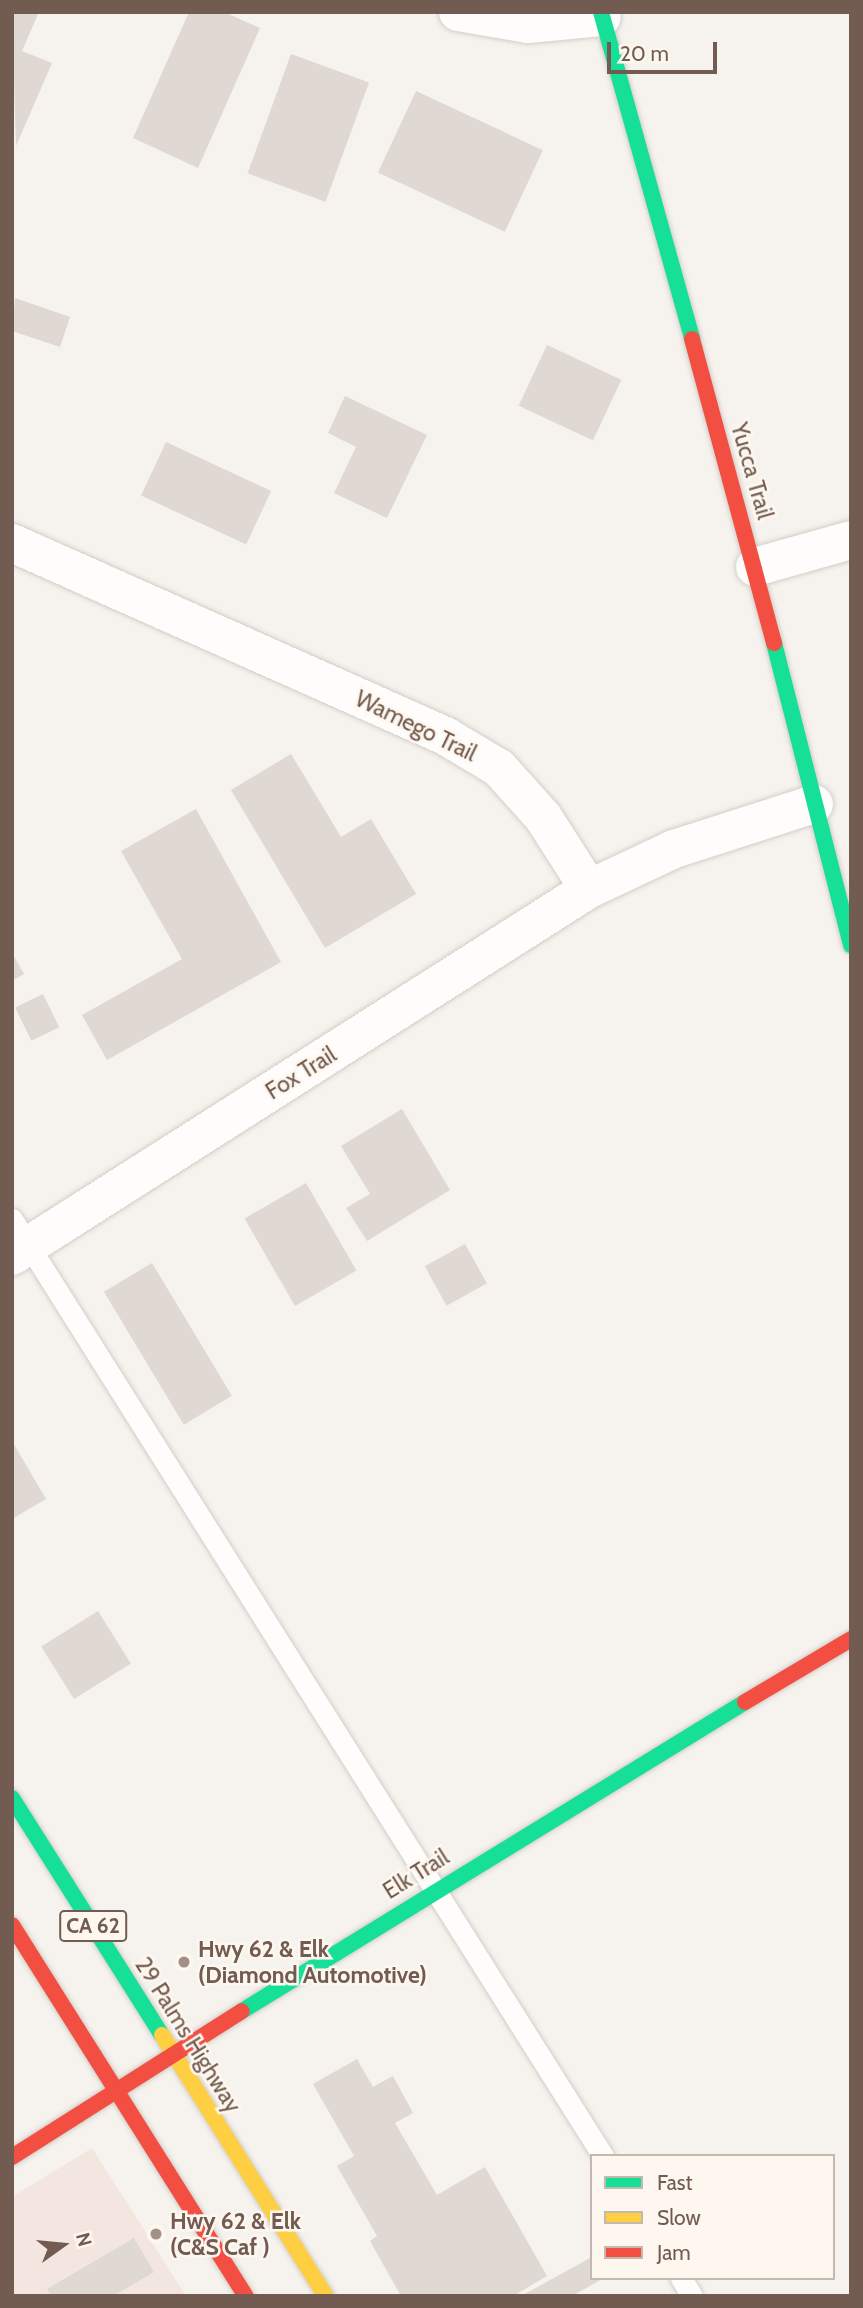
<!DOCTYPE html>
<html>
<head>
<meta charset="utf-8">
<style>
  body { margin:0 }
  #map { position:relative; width:863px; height:2308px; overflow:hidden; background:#f6f2ed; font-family:Cabin,sans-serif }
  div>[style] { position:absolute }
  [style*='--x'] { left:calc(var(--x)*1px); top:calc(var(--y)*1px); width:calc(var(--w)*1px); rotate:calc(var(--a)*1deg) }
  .commercial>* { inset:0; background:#f3e5df }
  .building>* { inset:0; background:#dfd8d3; transform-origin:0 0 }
  .roads { filter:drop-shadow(0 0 2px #d3cec8) drop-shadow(0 0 2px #d3cec8) }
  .lane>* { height:21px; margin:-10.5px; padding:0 10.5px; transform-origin:10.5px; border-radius:10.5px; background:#fefdfc }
  .street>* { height:38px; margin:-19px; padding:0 19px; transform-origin:19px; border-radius:19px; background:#fefdfc }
  .fast>* { height:16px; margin:-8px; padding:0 8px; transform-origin:8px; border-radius:8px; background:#16e098 }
  .slow>* { height:16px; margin:-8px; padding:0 8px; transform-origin:8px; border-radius:8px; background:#ffcf43 }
  .jam>* { height:16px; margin:-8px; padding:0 8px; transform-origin:8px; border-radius:8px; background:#f24e42 }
  .dots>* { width:19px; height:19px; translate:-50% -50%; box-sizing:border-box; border:4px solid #fdf7ef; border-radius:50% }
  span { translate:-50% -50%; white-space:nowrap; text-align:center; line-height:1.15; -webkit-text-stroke:5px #fdf7ef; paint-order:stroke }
  .shield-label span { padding:2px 5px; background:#fdf7ef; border:2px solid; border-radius:5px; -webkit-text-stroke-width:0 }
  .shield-label { font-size:21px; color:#725b50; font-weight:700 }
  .street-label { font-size:23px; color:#725b50 }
  .poi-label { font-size:23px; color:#725b50; font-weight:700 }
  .left { translate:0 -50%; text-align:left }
  .frame { position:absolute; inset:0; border:14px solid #725b50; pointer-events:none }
  .legend { position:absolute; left:590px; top:2154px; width:245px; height:126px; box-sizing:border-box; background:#fdf7ef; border:2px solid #c5b9af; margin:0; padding:9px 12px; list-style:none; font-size:21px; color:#725b50 }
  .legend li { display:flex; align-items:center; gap:14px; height:35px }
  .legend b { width:35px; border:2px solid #c5b9af }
  .north { position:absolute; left:28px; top:2210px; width:70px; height:70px; -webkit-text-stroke:5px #fdf7ef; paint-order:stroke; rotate:75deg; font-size:19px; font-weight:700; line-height:28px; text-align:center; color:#725b50 }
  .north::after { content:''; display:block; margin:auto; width:24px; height:32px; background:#725b50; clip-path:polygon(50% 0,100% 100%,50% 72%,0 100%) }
  .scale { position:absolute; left:607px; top:42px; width:110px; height:32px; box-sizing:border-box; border:4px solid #725b50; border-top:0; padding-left:9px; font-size:21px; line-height:24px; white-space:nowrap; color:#725b50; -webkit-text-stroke:5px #fdf7ef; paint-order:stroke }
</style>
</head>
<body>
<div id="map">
  <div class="commercial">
    <div style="clip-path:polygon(92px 2148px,186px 2296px,12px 2296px,12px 2197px)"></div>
  </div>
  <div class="building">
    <div style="clip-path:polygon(12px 12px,39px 12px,22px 51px,52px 63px,16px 146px)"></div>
    <div style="clip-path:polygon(189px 12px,224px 12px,260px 28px,198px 168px,133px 138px)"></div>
    <div style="left:291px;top:54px;width:83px;height:127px;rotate:20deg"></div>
    <div style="left:416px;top:91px;width:140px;height:90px;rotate:25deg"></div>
    <div style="clip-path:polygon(15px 298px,70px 317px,60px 347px,12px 331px)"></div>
    <div style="left:547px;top:345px;width:82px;height:67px;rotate:25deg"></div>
    <div style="clip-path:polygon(345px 396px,427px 435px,387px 518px,334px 493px,356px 447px,328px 433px)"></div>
    <div style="left:166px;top:442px;width:116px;height:59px;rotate:25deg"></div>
    <div style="clip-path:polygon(291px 754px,341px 837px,371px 819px,416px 894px,325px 948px,231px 790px)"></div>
    <div style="clip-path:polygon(196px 809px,281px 962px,107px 1060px,82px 1015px,182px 959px,121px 851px)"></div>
    <div style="clip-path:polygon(12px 953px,24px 974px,12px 981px)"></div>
    <div style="left:43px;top:994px;width:37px;height:31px;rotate:64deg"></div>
    <div style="clip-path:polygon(402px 1109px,450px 1190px,367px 1241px,346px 1208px,370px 1194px,341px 1146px)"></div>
    <div style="left:306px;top:1183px;width:101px;height:71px;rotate:60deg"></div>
    <div style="left:465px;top:1244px;width:45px;height:46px;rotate:61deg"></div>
    <div style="left:152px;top:1263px;width:155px;height:56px;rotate:59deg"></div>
    <div style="clip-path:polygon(12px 1441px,46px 1499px,12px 1519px)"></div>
    <div style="left:98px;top:1611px;width:62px;height:67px;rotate:58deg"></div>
    <div style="clip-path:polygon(357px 2059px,373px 2087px,393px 2076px,413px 2113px,395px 2123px,437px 2195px,485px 2167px,547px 2276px,513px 2296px,401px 2296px,370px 2241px,377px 2236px,337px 2166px,354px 2156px,313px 2084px)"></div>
    <div style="clip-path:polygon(134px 2238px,154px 2272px,113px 2296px,51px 2296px,47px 2289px)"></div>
    <div style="clip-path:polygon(592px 2257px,592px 2278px,604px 2278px,572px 2296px,521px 2296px)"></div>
  </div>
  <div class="roads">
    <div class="lane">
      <div style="--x:12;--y:1219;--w:1108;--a:57.76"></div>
      <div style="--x:681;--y:2278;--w:21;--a:59"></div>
    </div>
    <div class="street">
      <div style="--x:458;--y:12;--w:71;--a:9.7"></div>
      <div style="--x:528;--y:24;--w:74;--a:-5.4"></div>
      <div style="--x:12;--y:543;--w:476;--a:24"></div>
      <div style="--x:447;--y:737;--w:61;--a:30.8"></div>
      <div style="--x:499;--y:768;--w:66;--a:48.1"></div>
      <div style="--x:543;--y:817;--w:85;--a:57.4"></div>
      <div style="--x:589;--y:889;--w:94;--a:-25.2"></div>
      <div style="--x:674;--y:849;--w:147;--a:-17.8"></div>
      <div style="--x:755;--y:567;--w:100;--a:-15.7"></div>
      <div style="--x:12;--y:1256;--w:684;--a:-32.46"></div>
    </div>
    <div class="fast">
      <div style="--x:601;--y:12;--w:339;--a:74.4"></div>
      <div style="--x:774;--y:643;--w:312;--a:75.7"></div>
      <div style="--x:12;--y:1798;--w:280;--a:57.7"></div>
      <div style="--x:242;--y:2011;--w:590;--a:-31.56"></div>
    </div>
    <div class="slow">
      <div style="--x:162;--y:2035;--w:308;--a:57.9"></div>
    </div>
    <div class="jam">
      <div style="--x:692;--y:339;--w:315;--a:74.9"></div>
      <div style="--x:745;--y:1702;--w:123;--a:-30.7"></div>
      <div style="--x:12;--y:1925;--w:439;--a:57.8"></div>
      <div style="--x:12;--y:2157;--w:272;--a:-32.4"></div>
    </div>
  </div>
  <div class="dots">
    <div style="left:184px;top:1962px;background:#a09087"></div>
    <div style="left:156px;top:2234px;background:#a09087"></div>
  </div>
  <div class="shield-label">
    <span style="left:93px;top:1926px">CA 62</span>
  </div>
  <div class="street-label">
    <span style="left:752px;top:471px;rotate:74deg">Yucca Trail</span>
    <span style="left:416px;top:726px;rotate:26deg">Wamego Trail</span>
    <span style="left:301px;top:1073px;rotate:-32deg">Fox Trail</span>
    <span style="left:416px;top:1874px;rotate:-32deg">Elk Trail</span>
    <span style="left:188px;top:2035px;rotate:58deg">29 Palms Highway</span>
  </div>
  <div class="poi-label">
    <span class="left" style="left:198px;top:1962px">Hwy 62 &amp; Elk<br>(Diamond Automotive)</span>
    <span class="left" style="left:170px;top:2234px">Hwy 62 &amp; Elk<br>(C&amp;S Caf )</span>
  </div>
  <div class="frame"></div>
  <ul class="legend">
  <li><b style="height:9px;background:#16e098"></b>Fast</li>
  <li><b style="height:9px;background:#ffcf43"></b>Slow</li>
  <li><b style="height:9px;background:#f24e42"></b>Jam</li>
  </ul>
  <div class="north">N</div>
  <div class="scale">20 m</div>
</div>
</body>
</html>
